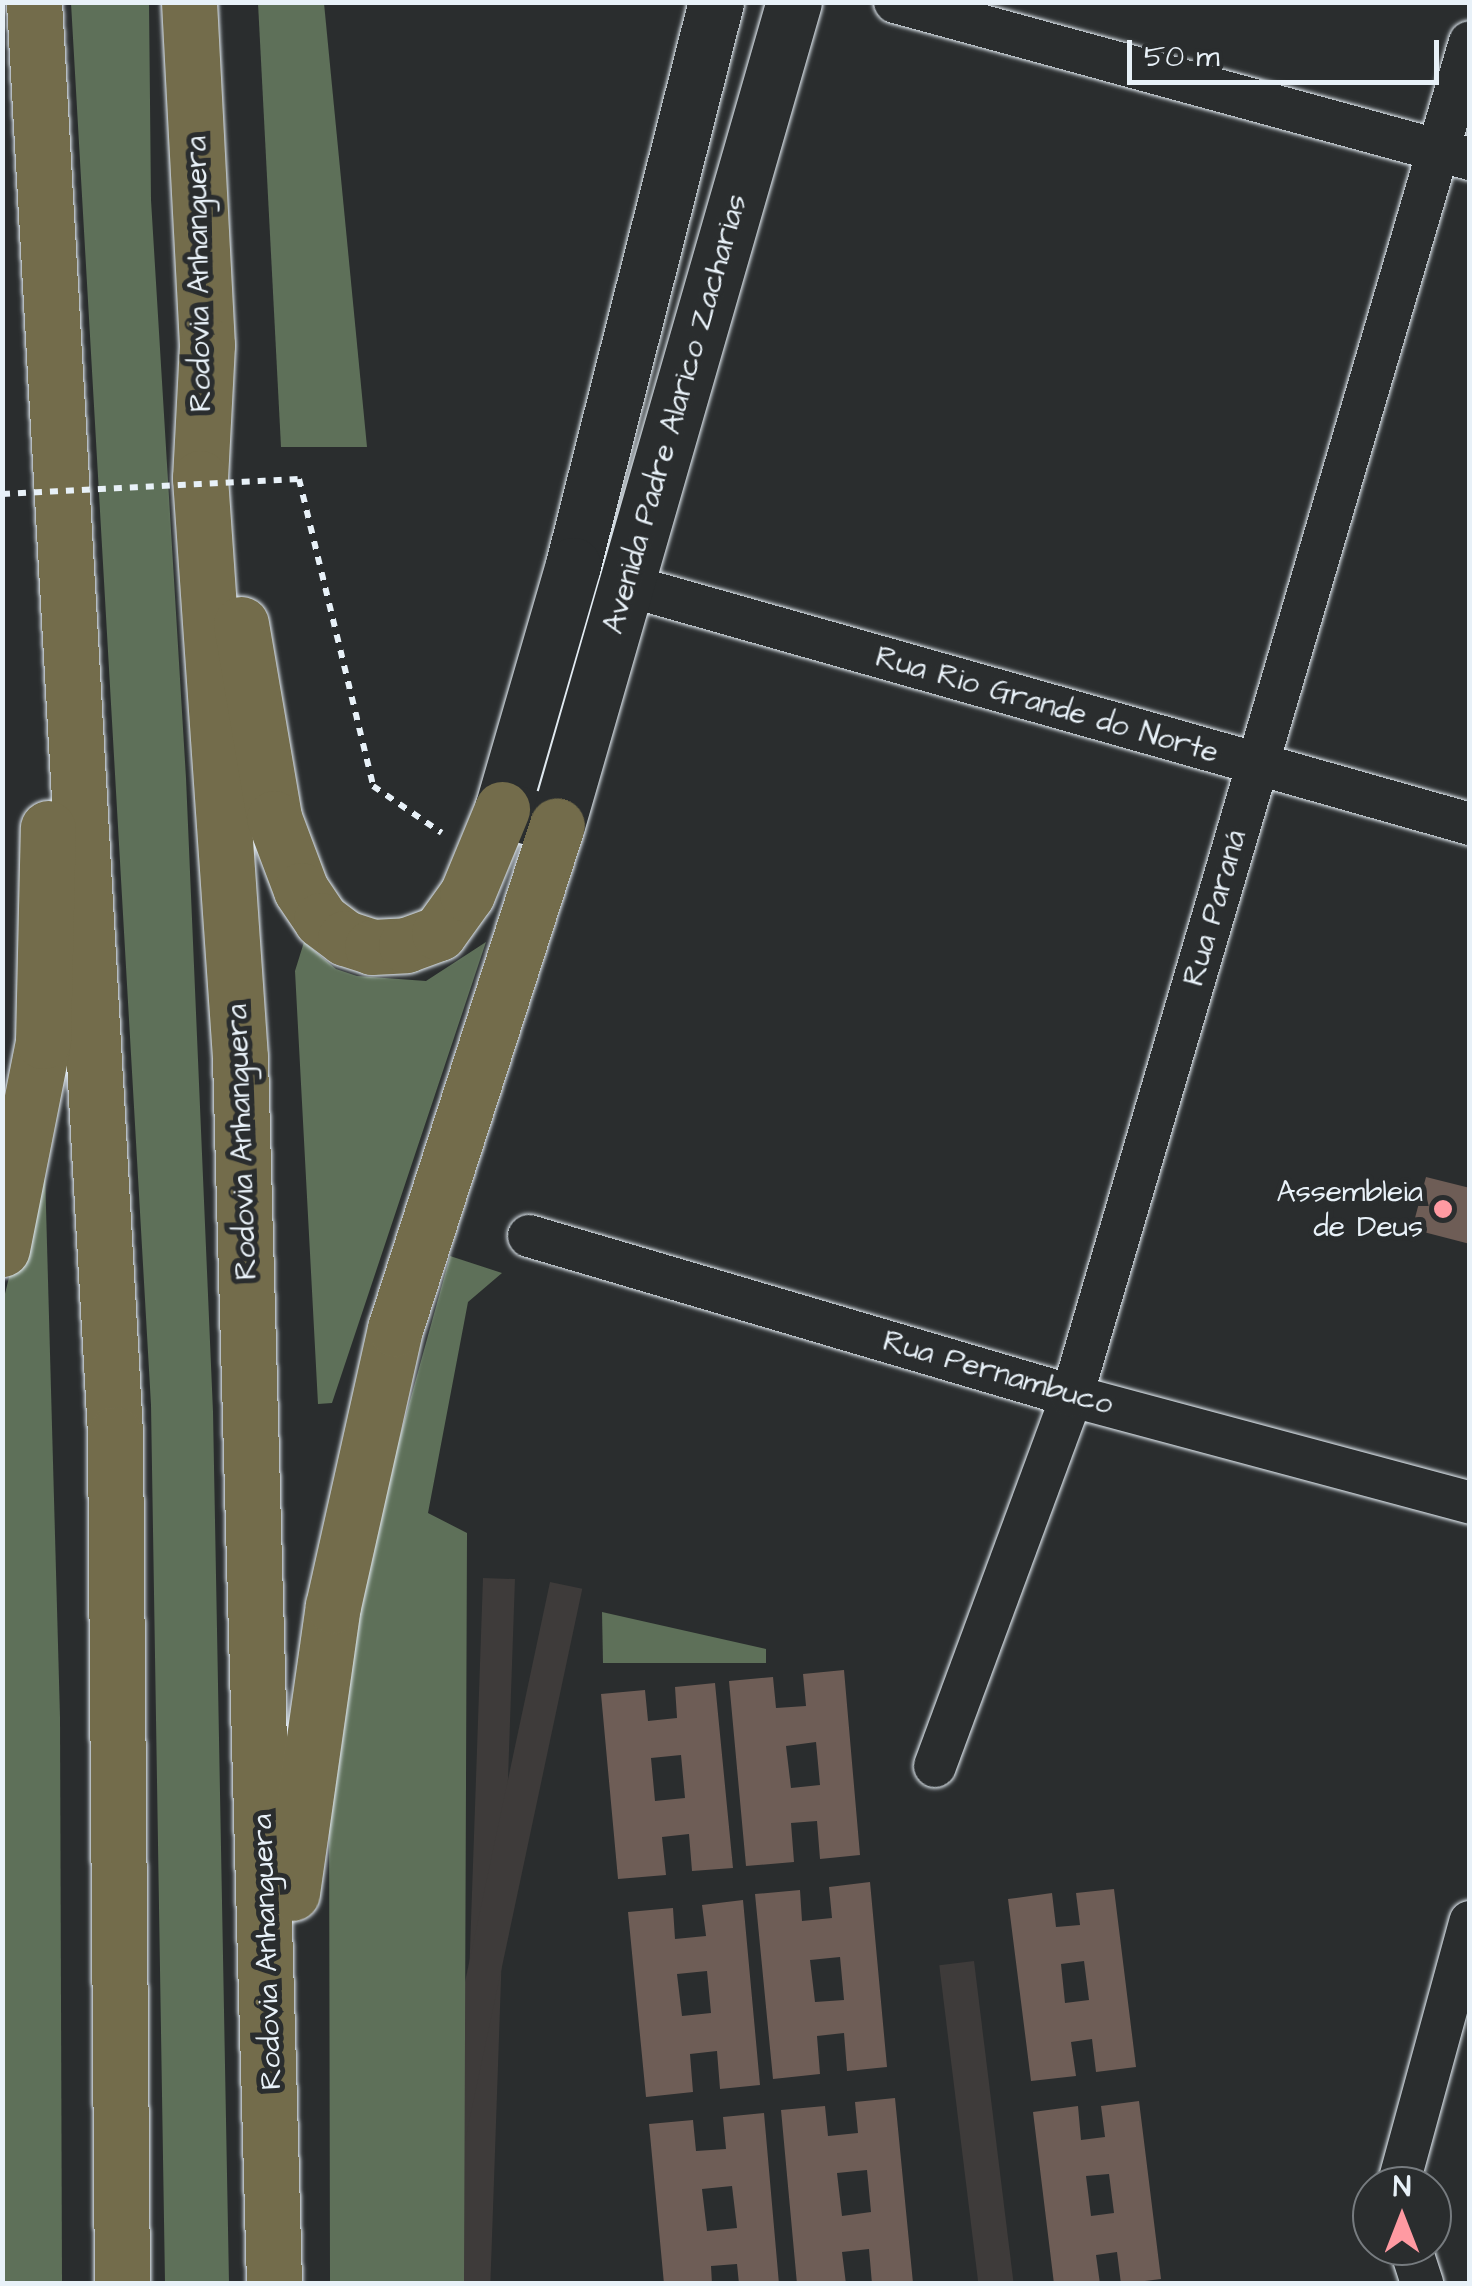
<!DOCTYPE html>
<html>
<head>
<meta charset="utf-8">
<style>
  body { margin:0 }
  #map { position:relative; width:1472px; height:2286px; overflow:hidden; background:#2a2d2e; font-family:"Architects Daughter",sans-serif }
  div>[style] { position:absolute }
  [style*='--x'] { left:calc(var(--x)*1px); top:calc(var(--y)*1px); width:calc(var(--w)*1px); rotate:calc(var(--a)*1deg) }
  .built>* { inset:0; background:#3e3b3a; transform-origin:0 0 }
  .green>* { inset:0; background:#5e7059 }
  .building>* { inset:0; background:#6e5d56 }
  .path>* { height:6px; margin-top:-3px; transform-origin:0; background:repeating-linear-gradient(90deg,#e8f1f8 0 8px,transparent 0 16px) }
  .roads { filter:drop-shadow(0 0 2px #e8f1f8) drop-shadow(0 0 2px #e8f1f8) }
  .street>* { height:42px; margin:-21px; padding:0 21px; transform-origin:21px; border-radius:21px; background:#2a2d2e }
  .secondary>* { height:55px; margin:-27.5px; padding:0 27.5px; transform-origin:27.5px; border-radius:27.5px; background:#2a2d2e }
  .highway>* { height:55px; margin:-27.5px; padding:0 27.5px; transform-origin:27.5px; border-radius:27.5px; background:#736c4b }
  .path-bridge>* { height:6px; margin-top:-3px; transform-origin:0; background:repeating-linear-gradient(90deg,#e8f1f8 0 8px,transparent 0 16px) }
  .dots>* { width:28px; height:28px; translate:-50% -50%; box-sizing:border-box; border:5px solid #2a2d2e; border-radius:50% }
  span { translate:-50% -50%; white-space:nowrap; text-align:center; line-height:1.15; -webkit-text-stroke:10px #2a2d2e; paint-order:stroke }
  .street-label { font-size:30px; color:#e8f1f8 }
  .poi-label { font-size:30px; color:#e8f1f8 }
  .right { translate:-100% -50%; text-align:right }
  .frame { position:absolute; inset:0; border:5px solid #e8f1f8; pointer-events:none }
  .north { position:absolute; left:1352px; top:2166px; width:100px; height:100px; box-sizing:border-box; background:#2a2d2e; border:2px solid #767b7f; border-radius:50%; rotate:0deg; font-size:28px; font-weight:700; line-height:40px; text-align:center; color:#e8f1f8 }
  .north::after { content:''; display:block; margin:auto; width:35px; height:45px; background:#ff9aa2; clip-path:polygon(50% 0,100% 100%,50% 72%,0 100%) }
  .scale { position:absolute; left:1127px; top:40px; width:312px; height:45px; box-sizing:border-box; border:5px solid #e8f1f8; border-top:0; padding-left:12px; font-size:30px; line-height:35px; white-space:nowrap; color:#e8f1f8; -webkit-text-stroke:8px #2a2d2e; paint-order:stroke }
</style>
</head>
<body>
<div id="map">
  <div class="built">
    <div style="left:483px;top:1578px;width:32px;height:705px;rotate:2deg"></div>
    <div style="left:550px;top:1582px;width:33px;height:701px;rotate:12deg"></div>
    <div style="left:974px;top:1961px;width:325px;height:35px;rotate:83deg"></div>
  </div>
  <div class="green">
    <div style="clip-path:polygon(71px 3px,149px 3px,151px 200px,186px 778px,213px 1412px,229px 2283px,165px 2283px,151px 1405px)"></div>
    <div style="clip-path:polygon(258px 3px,324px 3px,367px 447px,281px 447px)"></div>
    <div style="clip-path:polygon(304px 942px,336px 969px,357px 976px,426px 981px,486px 942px,332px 1403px,318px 1404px,295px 971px)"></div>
    <div style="clip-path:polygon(44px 1135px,60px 1717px,62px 2283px,3px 2284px,2px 1306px)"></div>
    <div style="clip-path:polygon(450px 1256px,502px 1273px,468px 1302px,428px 1513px,467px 1533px,464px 2283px,330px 2284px,329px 1786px,359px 1585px)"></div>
    <div style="clip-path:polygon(602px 1612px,766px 1649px,766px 1663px,603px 1663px)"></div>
  </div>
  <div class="building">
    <div style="clip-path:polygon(1426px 1177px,1470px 1188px,1470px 1244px,1412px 1229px)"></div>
    <div style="clip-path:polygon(evenodd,844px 1670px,860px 1855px,820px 1859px,817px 1821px,791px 1823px,794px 1862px,746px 1866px,729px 1681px,773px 1677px,776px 1708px,806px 1706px,803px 1674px,844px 1670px,816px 1742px,820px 1785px,791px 1788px,786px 1746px,816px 1742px)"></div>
    <div style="clip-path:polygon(evenodd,715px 1683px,733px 1868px,692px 1871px,689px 1834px,662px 1837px,666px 1875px,618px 1879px,601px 1694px,645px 1690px,648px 1721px,677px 1718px,675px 1687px,715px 1683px,681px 1755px,685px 1798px,655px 1801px,651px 1758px,681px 1755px)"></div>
    <div style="clip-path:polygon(evenodd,870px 1882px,887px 2067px,847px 2071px,844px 2033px,817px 2036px,820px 2074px,773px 2079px,755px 1894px,800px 1890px,802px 1921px,832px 1918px,829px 1887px,870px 1882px,840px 1957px,844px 2000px,815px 2002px,810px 1960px,840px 1957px)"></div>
    <div style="clip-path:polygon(evenodd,1114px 1889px,1136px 2067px,1096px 2072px,1092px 2039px,1071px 2042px,1076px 2076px,1031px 2081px,1008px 1899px,1052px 1893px,1056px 1927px,1080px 1925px,1076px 1893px,1114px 1889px,1084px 1961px,1089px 2000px,1065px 2003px,1061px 1964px,1084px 1961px)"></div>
    <div style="clip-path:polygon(evenodd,743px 1900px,760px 2085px,720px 2089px,717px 2051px,690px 2054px,693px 2092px,646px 2097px,628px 1912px,673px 1908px,675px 1939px,706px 1936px,702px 1905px,743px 1900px,707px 1971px,711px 2013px,682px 2016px,677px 1974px,707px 1971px)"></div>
    <div style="clip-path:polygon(evenodd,895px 2098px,913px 2283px,872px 2284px,869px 2249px,842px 2252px,846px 2284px,797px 2284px,781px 2110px,825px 2106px,828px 2136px,858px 2133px,855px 2102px,895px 2098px,867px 2170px,871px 2212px,842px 2216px,837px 2173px,867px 2170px)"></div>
    <div style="clip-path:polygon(evenodd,1139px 2101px,1161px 2279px,1121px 2284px,1117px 2252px,1096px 2255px,1100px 2284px,1054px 2284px,1033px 2112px,1078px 2106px,1081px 2140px,1105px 2137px,1101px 2106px,1139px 2101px,1109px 2174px,1114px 2213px,1091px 2216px,1086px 2176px,1109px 2174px)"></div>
    <div style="clip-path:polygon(evenodd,764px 2113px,779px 2284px,739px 2284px,737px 2264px,711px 2266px,712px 2284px,664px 2284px,649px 2124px,693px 2120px,696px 2151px,726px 2149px,723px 2117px,764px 2113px,732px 2186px,737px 2228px,707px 2231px,702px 2189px,732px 2186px)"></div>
  </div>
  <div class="path">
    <div style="--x:299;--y:479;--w:316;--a:76.4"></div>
    <div style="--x:373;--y:786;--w:83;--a:34.3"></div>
  </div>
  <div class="roads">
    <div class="street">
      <div style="--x:895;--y:2;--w:596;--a:15.27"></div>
      <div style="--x:626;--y:585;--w:877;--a:15.81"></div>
      <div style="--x:529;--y:1236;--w:566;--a:16.42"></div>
      <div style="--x:1072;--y:1396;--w:412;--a:15"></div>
      <div style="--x:935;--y:1766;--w:395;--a:-69.7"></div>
      <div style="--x:1072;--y:1396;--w:1411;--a:-73.62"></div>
      <div style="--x:1398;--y:2186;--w:274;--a:-74.7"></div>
      <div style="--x:1410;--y:2246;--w:40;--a:72"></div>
    </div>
    <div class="secondary">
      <div style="--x:716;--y:2;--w:581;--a:104.25"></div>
      <div style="--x:573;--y:565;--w:254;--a:106.2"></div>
      <div style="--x:502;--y:809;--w:57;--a:16.2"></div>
      <div style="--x:557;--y:825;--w:856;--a:-73.94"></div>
    </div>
    <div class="highway">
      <div style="--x:34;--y:2;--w:1434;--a:86.76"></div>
      <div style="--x:115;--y:1434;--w:850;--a:89.53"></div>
      <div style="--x:189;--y:2;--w:343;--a:87"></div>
      <div style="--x:207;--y:345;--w:133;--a:93"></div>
      <div style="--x:200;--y:478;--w:581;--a:86.05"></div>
      <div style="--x:240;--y:1058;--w:1226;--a:88.41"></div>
      <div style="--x:241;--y:624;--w:197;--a:80.3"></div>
      <div style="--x:274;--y:818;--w:77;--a:69.4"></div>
      <div style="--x:301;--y:890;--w:36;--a:56"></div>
      <div style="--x:321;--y:920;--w:30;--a:37"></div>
      <div style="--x:345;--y:938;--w:28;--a:18"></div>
      <div style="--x:372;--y:947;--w:34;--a:-3"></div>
      <div style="--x:406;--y:945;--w:35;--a:-20"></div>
      <div style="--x:439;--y:933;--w:48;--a:-54.3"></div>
      <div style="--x:467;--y:894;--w:92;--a:-67.6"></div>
      <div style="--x:2;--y:1249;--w:212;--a:-78.8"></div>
      <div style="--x:43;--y:1041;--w:213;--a:-88.7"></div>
      <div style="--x:292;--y:1893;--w:290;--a:-81.9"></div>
      <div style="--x:333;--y:1606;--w:284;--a:-77.4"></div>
      <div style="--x:395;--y:1329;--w:529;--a:-72.18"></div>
    </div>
  </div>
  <div class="path-bridge">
    <div style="--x:2;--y:494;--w:297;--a:-2.9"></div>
  </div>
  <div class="dots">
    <div style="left:1443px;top:1209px;background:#ff9aa2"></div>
  </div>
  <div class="street-label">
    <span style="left:199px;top:274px;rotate:-91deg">Rodovia Anhanguera</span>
    <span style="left:675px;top:414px;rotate:-74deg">Avenida Padre Alarico Zacharias</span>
    <span style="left:1047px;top:705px;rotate:16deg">Rua Rio Grande do Norte</span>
    <span style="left:1215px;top:908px;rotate:-74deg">Rua Paraná</span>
    <span style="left:242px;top:1142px;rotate:-92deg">Rodovia Anhanguera</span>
    <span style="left:998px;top:1373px;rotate:16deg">Rua Pernambuco</span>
    <span style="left:267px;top:1952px;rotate:-92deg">Rodovia Anhanguera</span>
  </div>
  <div class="poi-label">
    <span class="right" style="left:1423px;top:1209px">Assembleia<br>de Deus</span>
  </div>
  <div class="frame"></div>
  <div class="north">N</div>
  <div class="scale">50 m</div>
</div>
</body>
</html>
